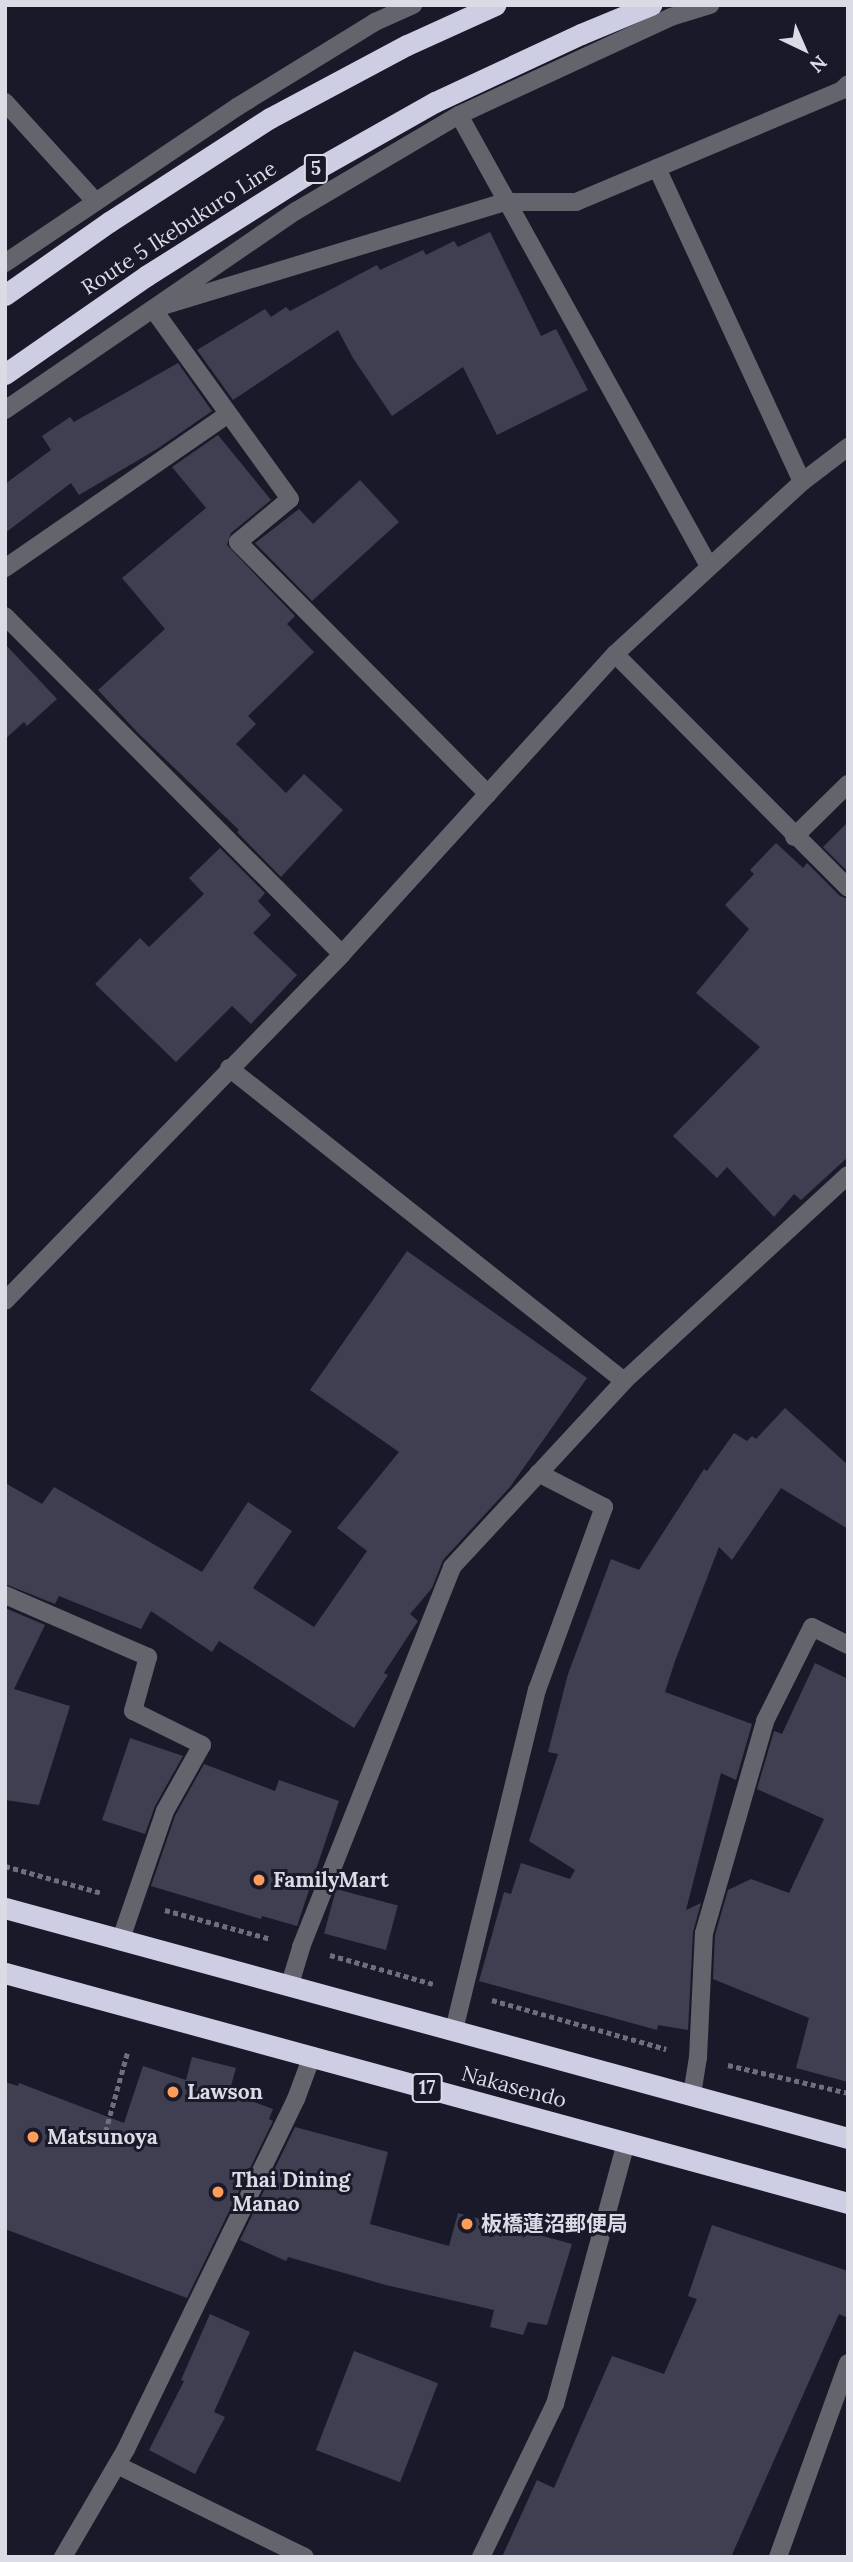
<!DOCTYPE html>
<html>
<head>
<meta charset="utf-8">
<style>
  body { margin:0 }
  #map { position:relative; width:853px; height:2562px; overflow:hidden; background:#1a192a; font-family:Lora,"Noto Sans JP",serif }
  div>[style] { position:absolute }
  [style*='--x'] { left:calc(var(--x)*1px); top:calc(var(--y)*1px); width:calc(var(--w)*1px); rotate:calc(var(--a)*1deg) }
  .building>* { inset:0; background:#403f52; transform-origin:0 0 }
  .path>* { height:4.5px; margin-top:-2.25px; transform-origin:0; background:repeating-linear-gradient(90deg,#6f6e7d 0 5px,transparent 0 8.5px) }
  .minor>* { height:18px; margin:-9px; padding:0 9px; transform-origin:9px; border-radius:9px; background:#64646d }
  .highway>* { height:21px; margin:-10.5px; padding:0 10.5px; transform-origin:10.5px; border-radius:10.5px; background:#cdcde4 }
  .dots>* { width:19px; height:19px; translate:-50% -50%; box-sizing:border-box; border:4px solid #1a192a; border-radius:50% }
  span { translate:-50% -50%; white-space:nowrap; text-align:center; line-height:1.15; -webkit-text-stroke:6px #1a192a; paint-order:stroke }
  .shield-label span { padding:2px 5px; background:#1a192a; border:2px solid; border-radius:5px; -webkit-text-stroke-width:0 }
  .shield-label { font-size:19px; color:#dbdbe6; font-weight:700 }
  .street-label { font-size:21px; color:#dbdbe6 }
  .poi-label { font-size:21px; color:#dbdbe6; font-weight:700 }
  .left { translate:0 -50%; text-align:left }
  .frame { position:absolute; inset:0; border:7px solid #dbdbe6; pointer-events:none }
  .north { position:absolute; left:769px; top:14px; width:70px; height:70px; -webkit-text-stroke:5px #1a192a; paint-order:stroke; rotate:136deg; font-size:19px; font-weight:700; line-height:28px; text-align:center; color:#dbdbe6 }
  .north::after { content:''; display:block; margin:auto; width:24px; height:32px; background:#dbdbe6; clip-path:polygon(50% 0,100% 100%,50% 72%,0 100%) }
</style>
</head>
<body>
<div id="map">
  <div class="building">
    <div style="clip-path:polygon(490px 232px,541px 336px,556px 329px,588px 390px,497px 435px,463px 367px,392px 416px,353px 358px,338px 330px,233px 400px,197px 350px,265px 309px,271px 317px,286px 307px,290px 311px,377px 265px,380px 270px,423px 250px,426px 255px,454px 241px,458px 247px)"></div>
    <div style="clip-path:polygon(178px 363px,212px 411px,157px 449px,79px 495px,71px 483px,5px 533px,5px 484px,51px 450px,42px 436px,70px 417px,74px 422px)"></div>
    <div style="clip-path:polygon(218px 435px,271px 500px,231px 533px,227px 545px,295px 616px,287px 624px,314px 652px,248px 716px,256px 724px,236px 744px,286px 793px,304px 774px,343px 810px,281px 877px,237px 832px,239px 830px,138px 733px,98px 690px,165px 629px,122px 578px,206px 508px,172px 467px)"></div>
    <div style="clip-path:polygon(360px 480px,399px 522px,312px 601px,255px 543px,299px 509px,313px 524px)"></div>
    <div style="clip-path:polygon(5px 644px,57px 699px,27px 726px,24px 722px,5px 739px)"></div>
    <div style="clip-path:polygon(848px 822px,848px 872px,823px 847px)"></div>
    <div style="clip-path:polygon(776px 843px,803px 868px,807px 863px,840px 896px,848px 899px,848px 1157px,801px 1200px,794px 1194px,774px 1217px,727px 1167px,717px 1178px,673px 1136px,760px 1047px,696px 993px,749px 929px,725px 905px,754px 874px,750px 870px)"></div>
    <div style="clip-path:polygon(220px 848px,265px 893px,258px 901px,271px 915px,253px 933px,297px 975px,251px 1024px,232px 1006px,176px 1062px,95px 984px,140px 938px,149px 947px,204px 894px,189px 878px)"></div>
    <div style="clip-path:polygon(407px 1251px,587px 1378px,510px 1487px,443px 1560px,432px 1588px,410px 1614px,418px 1621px,384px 1673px,388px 1675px,354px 1728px,219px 1641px,212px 1652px,151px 1611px,141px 1629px,59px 1596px,55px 1604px,5px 1584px,5px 1483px,42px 1504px,54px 1487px,202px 1572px,248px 1502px,292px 1531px,253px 1588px,314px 1627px,367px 1551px,337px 1528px,399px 1452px,310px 1390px)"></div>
    <div style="clip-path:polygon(785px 1408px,848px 1465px,848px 1529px,781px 1488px,732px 1560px,719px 1547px,675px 1661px,665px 1692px,752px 1724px,736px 1780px,721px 1773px,686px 1910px,701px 1903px,693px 1932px,688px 2030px,658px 2025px,657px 2030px,479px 1981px,504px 1892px,511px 1894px,521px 1863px,570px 1879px,575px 1870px,529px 1841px,558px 1754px,548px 1752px,568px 1674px,611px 1559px,639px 1570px,704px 1469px,707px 1471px,734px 1433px,747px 1441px,752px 1436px,756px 1439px)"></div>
    <div style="clip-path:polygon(5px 1608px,45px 1625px,14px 1689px,70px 1706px,39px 1805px,5px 1800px)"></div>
    <div style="clip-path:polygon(815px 1663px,848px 1679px,848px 2082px,796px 2068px,809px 2018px,713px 1979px,715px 1935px,728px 1890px,751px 1879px,789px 1893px,824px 1819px,757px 1789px,774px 1731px,782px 1734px)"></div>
    <div style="clip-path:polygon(130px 1738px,183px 1756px,155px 1806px,145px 1834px,102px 1820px)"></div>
    <div style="clip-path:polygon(204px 1764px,275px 1791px,279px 1780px,339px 1801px,297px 1926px,262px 1916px,261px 1919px,151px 1886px,175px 1816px)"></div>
    <div style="left:336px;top:1889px;width:64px;height:46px;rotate:15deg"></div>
    <div style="clip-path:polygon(192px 2057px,236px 2068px,229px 2093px,273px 2109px,269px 2119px,273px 2121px,187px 2298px,5px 2229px,5px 2082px,18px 2086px,19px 2083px,124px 2123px,143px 2066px,186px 2080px)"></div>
    <div style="clip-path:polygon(295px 2127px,388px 2152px,370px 2224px,449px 2246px,458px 2213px,572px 2244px,547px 2325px,528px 2322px,523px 2335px,490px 2327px,494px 2310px,386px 2285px,288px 2257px,286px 2261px,240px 2240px)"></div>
    <div style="clip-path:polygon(712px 2225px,848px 2271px,848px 2318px,839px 2314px,731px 2557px,502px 2557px,537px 2480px,554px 2488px,612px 2356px,664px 2374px,697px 2299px,688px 2296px)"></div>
    <div style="clip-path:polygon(210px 2314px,250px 2332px,214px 2412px,225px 2417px,195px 2474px,149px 2450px,184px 2381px,181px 2380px)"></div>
    <div style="left:354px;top:2351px;width:90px;height:106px;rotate:21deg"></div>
  </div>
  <div class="path">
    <div style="--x:5;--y:1866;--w:101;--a:15.6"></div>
    <div style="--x:165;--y:1910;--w:110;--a:15.3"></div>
    <div style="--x:330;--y:1955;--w:107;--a:15.7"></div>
    <div style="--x:492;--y:2000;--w:181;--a:15.7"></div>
    <div style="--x:728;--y:2065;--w:123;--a:13.1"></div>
    <div style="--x:103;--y:2140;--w:93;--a:-74.5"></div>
  </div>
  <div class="minor">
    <div style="--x:5;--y:102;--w:135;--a:47.7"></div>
    <div style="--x:459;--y:115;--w:516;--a:61"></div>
    <div style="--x:657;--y:168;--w:346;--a:65.2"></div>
    <div style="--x:5;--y:263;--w:280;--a:-33.9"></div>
    <div style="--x:237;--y:107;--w:162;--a:-31.6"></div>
    <div style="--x:375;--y:22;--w:42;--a:-24.1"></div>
    <div style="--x:5;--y:410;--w:353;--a:-34.4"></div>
    <div style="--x:296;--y:211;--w:189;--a:-30.5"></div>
    <div style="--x:459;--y:115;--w:234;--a:-24.8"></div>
    <div style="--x:671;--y:17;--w:41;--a:-17.1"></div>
    <div style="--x:5;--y:568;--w:271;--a:-34.6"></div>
    <div style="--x:5;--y:616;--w:477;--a:45.1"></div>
    <div style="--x:615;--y:654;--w:330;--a:45.1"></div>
    <div style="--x:488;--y:794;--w:355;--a:-134.8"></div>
    <div style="--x:238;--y:542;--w:67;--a:-39.6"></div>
    <div style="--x:290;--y:499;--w:234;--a:-125.8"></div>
    <div style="--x:153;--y:309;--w:369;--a:-16.9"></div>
    <div style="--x:506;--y:202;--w:70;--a:0"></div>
    <div style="--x:576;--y:202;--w:289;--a:-22.8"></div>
    <div style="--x:842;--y:90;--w:8;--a:-45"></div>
    <div style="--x:794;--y:837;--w:76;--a:-44.5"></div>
    <div style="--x:229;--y:1068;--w:504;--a:38.39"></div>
    <div style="--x:5;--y:1301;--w:484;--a:-45.8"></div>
    <div style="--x:342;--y:954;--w:406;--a:-47.7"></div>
    <div style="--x:615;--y:654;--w:254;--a:-42.6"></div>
    <div style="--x:802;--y:482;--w:58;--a:-37.3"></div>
    <div style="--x:5;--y:1595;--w:156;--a:23.4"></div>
    <div style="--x:148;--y:1657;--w:56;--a:105.5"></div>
    <div style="--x:133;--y:1711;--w:77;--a:26.2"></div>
    <div style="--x:202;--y:1745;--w:76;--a:119.3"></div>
    <div style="--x:165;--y:1811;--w:135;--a:109"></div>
    <div style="--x:290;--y:1984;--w:39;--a:-73"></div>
    <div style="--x:301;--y:1947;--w:409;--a:-68.3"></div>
    <div style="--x:452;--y:1567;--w:253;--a:-47.2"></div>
    <div style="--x:624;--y:1381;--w:304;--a:-42.6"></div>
    <div style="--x:454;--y:2030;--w:350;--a:-76.3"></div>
    <div style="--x:537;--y:1690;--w:195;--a:-69.9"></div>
    <div style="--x:604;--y:1507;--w:74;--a:-152.7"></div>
    <div style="--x:692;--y:2095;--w:37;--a:-81"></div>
    <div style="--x:698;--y:2058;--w:125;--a:-87.3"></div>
    <div style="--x:704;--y:1933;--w:221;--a:-73.9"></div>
    <div style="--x:765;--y:1721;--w:105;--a:-63.4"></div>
    <div style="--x:812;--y:1627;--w:40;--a:26.6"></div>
    <div style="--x:117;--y:2465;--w:209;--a:26.1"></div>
    <div style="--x:63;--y:2557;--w:125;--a:-59.7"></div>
    <div style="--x:126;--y:2449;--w:389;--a:-64.1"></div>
    <div style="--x:296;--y:2099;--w:46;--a:-69.6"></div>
    <div style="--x:481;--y:2557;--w:170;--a:-64.2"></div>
    <div style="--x:555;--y:2404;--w:270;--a:-74.8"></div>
    <div style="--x:778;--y:2557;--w:206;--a:-70.2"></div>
  </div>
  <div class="highway">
    <div style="--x:5;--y:295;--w:127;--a:-35.1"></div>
    <div style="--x:109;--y:222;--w:192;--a:-32.9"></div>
    <div style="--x:270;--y:118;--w:155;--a:-28.1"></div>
    <div style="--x:407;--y:45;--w:97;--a:-24.4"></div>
    <div style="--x:5;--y:374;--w:172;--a:-34.8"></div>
    <div style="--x:146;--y:276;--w:187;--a:-32.3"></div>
    <div style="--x:304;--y:176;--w:150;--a:-29.5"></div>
    <div style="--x:435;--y:102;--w:161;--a:-25"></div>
    <div style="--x:581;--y:34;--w:76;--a:-22.5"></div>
    <div style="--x:5;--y:1908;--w:874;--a:15.26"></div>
    <div style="--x:5;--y:1973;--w:874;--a:15.26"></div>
  </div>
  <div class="dots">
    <div style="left:259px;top:1880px;background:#fe9c58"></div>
    <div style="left:173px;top:2092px;background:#fe9c58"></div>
    <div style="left:33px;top:2137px;background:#fe9c58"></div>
    <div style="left:218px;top:2192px;background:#fe9c58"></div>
    <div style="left:467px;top:2224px;background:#fe9c58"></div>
  </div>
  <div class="shield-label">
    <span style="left:316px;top:169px">5</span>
    <span style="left:427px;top:2088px">17</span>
  </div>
  <div class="street-label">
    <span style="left:179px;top:228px;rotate:-33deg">Route 5 Ikebukuro Line</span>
    <span style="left:514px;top:2087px;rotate:15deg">Nakasendo</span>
  </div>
  <div class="poi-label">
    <span class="left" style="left:273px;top:1880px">FamilyMart</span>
    <span class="left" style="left:187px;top:2092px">Lawson</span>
    <span class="left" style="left:47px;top:2137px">Matsunoya</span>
    <span class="left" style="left:232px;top:2192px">Thai Dining<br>Manao</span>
    <span class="left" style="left:481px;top:2224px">板橋蓮沼郵便局</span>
  </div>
  <div class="frame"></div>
  <div class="north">N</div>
</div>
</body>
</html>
